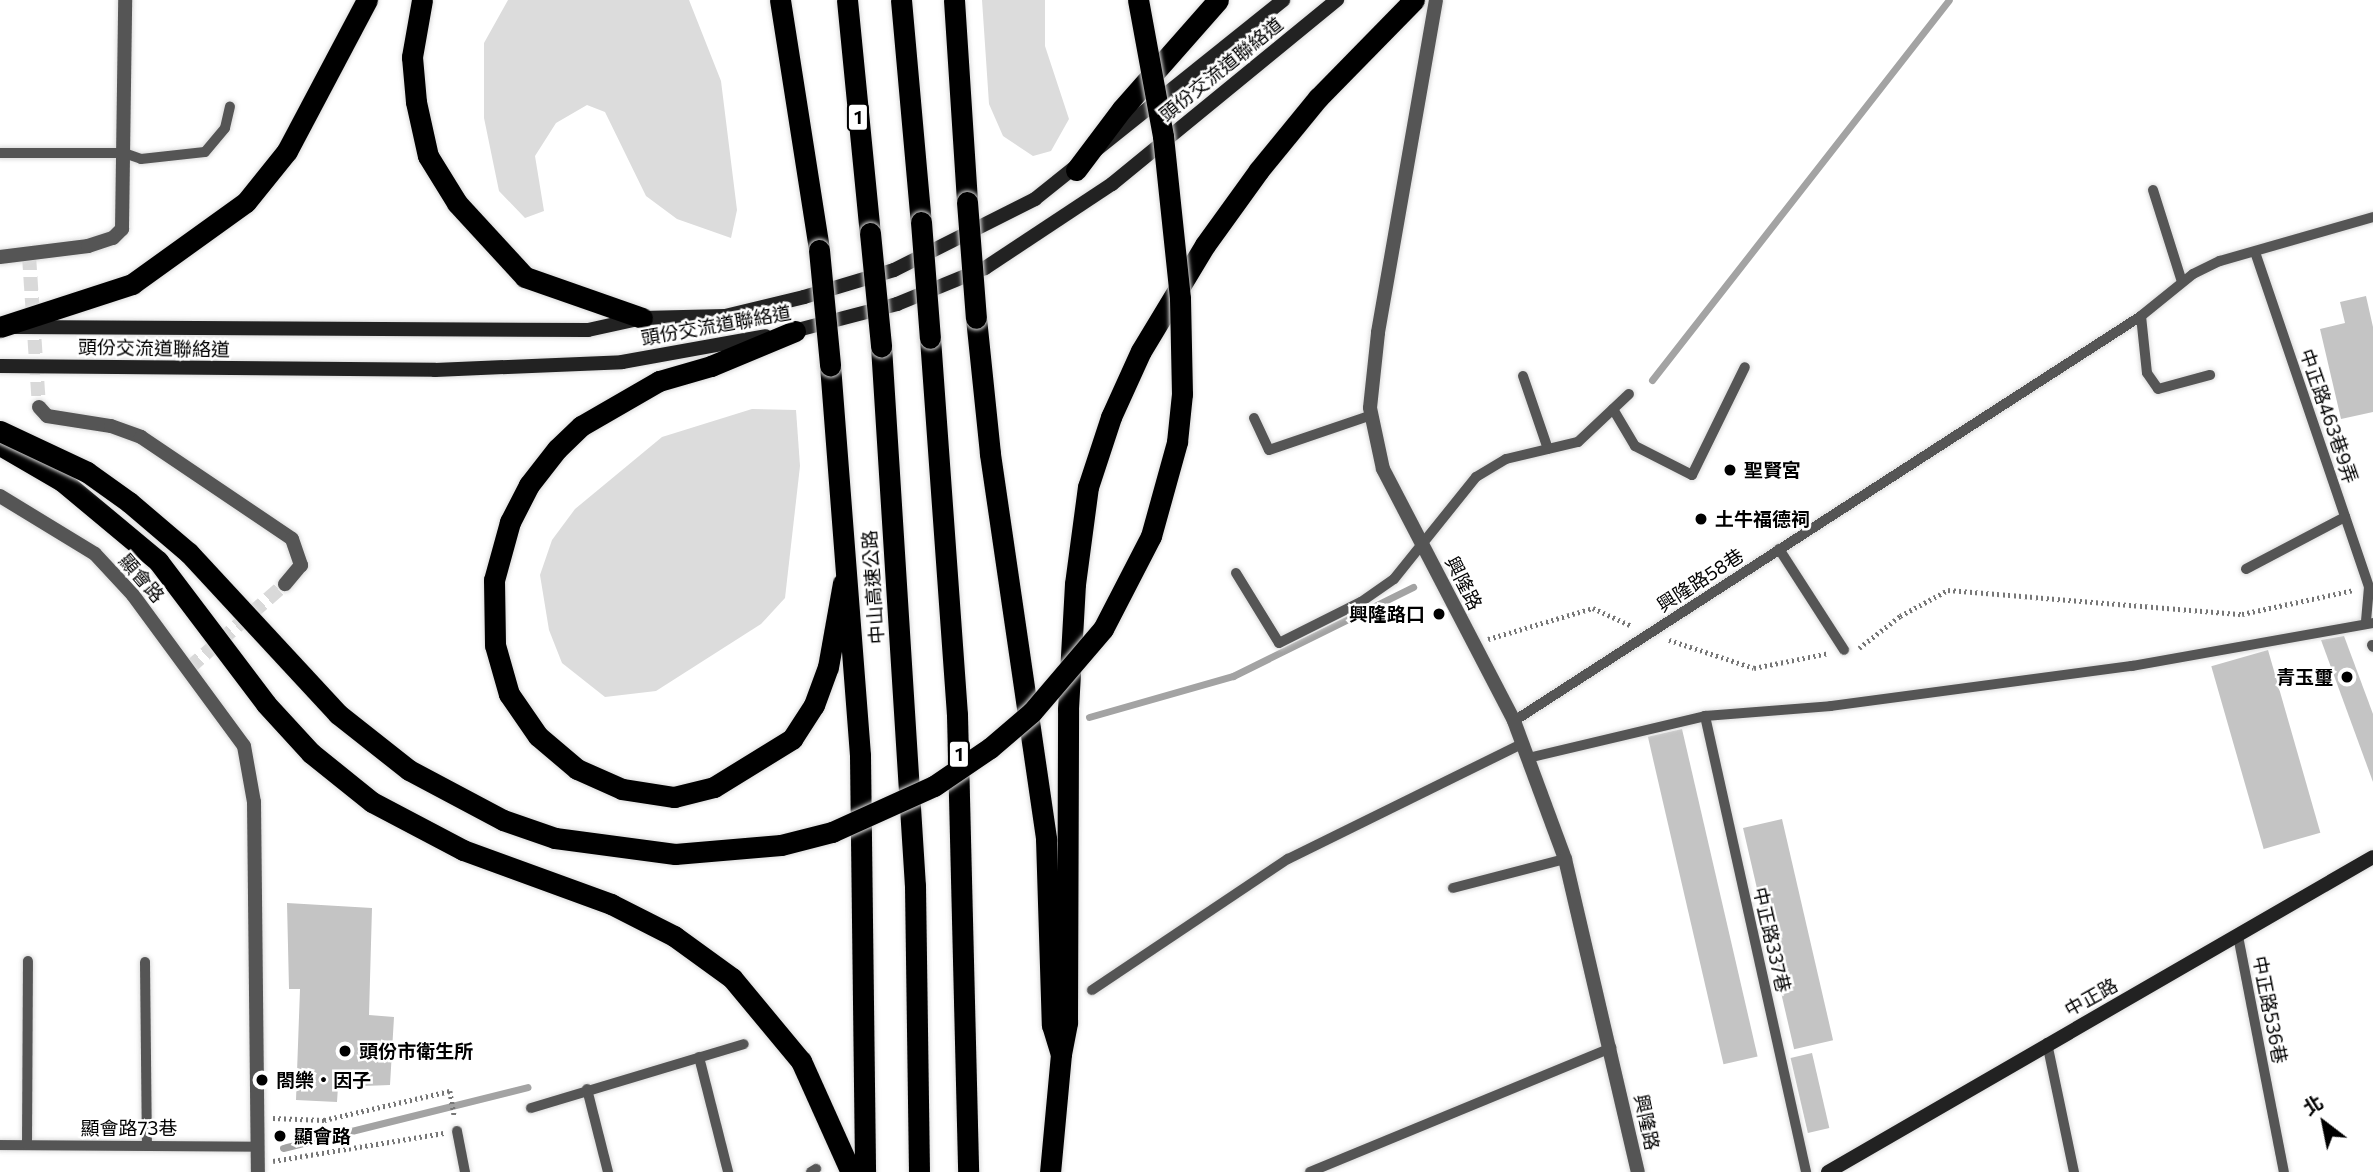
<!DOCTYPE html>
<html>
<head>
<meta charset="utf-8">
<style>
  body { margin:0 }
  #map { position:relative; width:2373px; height:1172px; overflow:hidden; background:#fff; font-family:Commissioner,"Noto Sans TC",sans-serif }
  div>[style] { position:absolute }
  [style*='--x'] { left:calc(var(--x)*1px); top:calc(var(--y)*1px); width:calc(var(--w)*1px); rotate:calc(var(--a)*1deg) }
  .green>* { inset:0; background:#dcdcdc }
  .stream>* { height:7px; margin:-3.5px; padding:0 3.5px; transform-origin:3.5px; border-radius:3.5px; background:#a3a3a3 }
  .building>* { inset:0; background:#c4c4c4; transform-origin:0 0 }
  .minor-tunnel>* { height:14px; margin-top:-7px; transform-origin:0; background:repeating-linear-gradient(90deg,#d9d9d9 0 14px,transparent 0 21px) }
  .path>* { height:4.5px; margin-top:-2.25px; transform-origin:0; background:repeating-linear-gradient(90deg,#777 0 2px,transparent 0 5.5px) }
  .roads { filter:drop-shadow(0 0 2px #dbdbdb) drop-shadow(0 0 2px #dbdbdb) }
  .service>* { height:10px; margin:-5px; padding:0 5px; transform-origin:5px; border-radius:5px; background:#555 }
  .minor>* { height:14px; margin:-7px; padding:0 7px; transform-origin:7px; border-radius:7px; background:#555 }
  .tertiary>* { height:14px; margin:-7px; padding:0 7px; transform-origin:7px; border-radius:7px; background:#555 }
  .secondary>* { height:14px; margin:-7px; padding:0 7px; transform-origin:7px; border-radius:7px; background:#222 }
  .motorway>* { height:21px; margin:-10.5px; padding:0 10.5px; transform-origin:10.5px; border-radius:10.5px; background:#000 }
  .bridges { filter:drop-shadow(0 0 2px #dbdbdb) drop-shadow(0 0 2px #dbdbdb) }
  .motorway-bridge>* { height:21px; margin:-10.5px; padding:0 10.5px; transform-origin:10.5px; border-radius:10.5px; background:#000 }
  .dots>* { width:19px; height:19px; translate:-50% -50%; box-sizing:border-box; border:4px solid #fff; border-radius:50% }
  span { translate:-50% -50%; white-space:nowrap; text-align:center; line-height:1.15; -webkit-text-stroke:5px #fff; paint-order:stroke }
  .shield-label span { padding:2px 5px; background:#fff; border:2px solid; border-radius:5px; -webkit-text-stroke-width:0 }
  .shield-label { font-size:18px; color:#000; font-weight:700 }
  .street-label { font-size:19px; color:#000 }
  .poi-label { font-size:19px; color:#000; font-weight:700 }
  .left { translate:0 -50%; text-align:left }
  .right { translate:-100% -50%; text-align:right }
  .north { position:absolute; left:2289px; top:1088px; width:70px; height:70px; -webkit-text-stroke:5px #fff; paint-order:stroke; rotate:328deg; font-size:19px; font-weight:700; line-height:28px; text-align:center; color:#000 }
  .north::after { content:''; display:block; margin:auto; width:24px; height:32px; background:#000; clip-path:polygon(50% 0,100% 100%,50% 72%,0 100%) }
</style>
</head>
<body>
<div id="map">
  <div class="green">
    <div style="clip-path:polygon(508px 0,689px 0,721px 81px,737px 210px,731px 238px,677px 219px,646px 196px,605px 112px,587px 105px,556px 123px,535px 156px,544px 211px,525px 218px,499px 191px,484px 118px,484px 43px)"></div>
    <div style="clip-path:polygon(982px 0,1045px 0,1045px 46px,1069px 119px,1051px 151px,1033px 156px,1003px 136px,989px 104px)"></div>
    <div style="clip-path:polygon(752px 409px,796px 410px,800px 466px,785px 598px,761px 624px,656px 691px,605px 697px,562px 663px,549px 630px,540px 575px,552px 540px,575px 509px,662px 437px)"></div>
  </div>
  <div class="stream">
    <div style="--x:1652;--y:380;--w:482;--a:-52"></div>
    <div style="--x:1089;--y:717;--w:150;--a:-15.9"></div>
    <div style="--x:1233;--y:676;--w:201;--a:-26.3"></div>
    <div style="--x:283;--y:1148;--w:252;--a:-14"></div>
  </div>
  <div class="building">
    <div style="clip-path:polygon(2366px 296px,2373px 327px,2373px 412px,2341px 419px,2320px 329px,2345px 323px,2340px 302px)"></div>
    <div style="clip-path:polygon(2344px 636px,2373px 714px,2373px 782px,2321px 640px)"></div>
    <div style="left:2268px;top:650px;width:190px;height:59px;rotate:74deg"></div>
    <div style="left:1682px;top:729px;width:336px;height:35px;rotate:77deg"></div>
    <div style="left:1782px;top:819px;width:227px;height:40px;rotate:77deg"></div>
    <div style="clip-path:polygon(287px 903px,372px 908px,369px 1015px,394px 1017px,390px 1085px,338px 1087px,337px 1102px,296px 1100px,300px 989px,289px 989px)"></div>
    <div style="left:1812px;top:1053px;width:77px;height:22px;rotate:77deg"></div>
  </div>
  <div class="minor-tunnel">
    <div style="--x:29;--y:256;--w:151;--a:86.2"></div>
    <div style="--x:189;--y:668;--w:128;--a:-41.2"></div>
  </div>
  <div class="path">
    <div style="--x:1488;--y:639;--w:109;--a:-16.4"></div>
    <div style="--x:1593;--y:608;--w:43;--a:24.8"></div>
    <div style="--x:1669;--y:640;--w:89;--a:18.2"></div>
    <div style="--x:1754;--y:668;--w:76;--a:-11.3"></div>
    <div style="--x:1859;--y:648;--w:52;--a:-38"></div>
    <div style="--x:1900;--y:616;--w:55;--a:-28.4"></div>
    <div style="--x:1948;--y:590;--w:295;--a:4.7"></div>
    <div style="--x:2242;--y:614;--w:115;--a:-12.1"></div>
    <div style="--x:273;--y:1118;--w:51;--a:2.2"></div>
    <div style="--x:324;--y:1120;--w:129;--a:-13"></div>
    <div style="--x:450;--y:1091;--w:27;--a:80"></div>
    <div style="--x:273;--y:1161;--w:173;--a:-9.3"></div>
  </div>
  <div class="roads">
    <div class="service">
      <div style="--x:0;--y:153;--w:124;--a:0"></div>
      <div style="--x:124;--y:153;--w:18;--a:19"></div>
      <div style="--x:141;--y:159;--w:64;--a:-6.2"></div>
      <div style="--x:205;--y:152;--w:31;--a:-50"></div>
      <div style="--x:225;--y:128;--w:22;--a:-77"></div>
      <div style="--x:2153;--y:190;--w:96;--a:72.5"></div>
      <div style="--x:2255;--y:252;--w:354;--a:71.2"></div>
      <div style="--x:2369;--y:587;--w:37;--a:95"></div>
      <div style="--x:2141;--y:316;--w:57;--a:84"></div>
      <div style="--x:2147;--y:373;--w:19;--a:55"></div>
      <div style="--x:2158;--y:389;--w:54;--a:-15.1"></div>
      <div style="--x:1523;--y:376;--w:77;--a:71.1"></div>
      <div style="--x:1613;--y:409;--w:43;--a:59.3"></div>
      <div style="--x:1635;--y:446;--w:64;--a:27"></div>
      <div style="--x:1692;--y:475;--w:120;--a:-63.9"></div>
      <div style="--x:1254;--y:418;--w:35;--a:65"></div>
      <div style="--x:1269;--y:450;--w:109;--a:-18.8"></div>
      <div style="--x:1779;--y:549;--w:120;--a:57.2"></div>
      <div style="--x:2246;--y:569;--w:112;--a:-27.7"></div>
      <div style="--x:1236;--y:573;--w:82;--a:58.4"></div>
      <div style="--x:1279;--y:643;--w:92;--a:-26.6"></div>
      <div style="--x:1361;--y:602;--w:40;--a:-34.9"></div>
      <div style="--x:1394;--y:579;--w:131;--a:-51.2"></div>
      <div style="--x:1476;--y:477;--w:35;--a:-31"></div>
      <div style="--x:1506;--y:459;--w:74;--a:-13.3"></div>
      <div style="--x:1578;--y:442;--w:70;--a:-43.3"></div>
      <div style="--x:2372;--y:645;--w:2;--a:63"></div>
      <div style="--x:1705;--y:716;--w:467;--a:77.5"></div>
      <div style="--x:1514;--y:721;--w:746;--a:-32.86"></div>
      <div style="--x:2141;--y:316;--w:67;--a:-38.9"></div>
      <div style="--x:2193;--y:274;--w:30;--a:-26"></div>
      <div style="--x:2220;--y:261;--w:159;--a:-16"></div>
      <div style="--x:1528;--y:758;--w:182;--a:-13.3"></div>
      <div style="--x:1705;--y:716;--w:126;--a:-4.5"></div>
      <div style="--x:1831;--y:706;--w:304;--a:-7.6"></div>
      <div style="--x:2132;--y:666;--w:245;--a:-10.1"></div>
      <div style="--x:1453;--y:888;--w:116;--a:-14.5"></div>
      <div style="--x:2238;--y:936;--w:240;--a:79"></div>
      <div style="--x:145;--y:962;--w:184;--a:89.4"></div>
      <div style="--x:1092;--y:990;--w:236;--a:-33.8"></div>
      <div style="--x:1288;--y:859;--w:261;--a:-26.2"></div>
      <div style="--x:2047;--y:1043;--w:132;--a:78.2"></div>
      <div style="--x:699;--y:1057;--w:119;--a:75.8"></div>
      <div style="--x:587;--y:1089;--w:86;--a:75.8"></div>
      <div style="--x:531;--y:1108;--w:222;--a:-16.7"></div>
      <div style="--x:457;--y:1131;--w:42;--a:79"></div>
      <div style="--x:0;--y:1145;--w:258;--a:0.4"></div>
      <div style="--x:27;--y:1145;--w:184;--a:-89.7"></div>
      <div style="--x:811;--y:1172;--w:6;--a:-31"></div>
      <div style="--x:1310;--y:1172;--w:326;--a:-22.4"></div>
    </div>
    <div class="minor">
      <div style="--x:0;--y:257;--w:89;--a:-7.1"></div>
      <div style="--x:88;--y:246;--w:26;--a:-18"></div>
      <div style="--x:113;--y:238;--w:13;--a:-45"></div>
      <div style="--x:122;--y:229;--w:229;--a:-89.2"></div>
      <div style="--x:39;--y:407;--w:12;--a:48"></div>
      <div style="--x:47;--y:416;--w:65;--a:8.9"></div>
      <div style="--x:111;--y:426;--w:32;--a:20"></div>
      <div style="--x:141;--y:437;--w:182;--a:34"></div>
      <div style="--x:292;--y:539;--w:28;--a:71"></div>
      <div style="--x:301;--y:565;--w:25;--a:130"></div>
      <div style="--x:0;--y:496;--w:111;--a:31.4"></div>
      <div style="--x:95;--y:554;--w:56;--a:47.2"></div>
      <div style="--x:133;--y:595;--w:187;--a:53.7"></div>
      <div style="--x:244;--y:746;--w:57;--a:79.9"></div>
      <div style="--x:254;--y:802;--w:370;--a:89.4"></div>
    </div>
    <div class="tertiary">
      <div style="--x:1436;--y:0;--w:338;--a:99.9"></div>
      <div style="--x:1378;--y:333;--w:75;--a:96.1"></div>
      <div style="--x:1370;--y:408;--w:62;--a:78"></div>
      <div style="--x:1383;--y:469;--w:284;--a:62.5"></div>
      <div style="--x:1514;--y:721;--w:147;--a:69.7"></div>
      <div style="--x:1565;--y:859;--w:321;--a:76.9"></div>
    </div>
    <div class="secondary">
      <div style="--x:14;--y:327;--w:574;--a:0.3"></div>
      <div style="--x:588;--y:330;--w:55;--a:-12.5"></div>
      <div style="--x:642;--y:318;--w:83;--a:-1.4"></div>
      <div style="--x:725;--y:316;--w:81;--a:-13.5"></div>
      <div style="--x:804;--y:297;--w:94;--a:-16.7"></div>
      <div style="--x:894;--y:270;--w:158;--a:-26.7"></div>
      <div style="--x:1035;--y:199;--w:318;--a:-38.7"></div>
      <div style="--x:786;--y:333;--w:115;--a:-14.6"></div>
      <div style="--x:897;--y:304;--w:95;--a:-22.2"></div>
      <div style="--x:985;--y:268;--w:152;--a:-33.5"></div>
      <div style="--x:1112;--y:184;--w:291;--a:-39.3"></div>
      <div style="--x:0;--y:366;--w:435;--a:0.5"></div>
      <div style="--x:435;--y:370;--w:187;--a:-2.4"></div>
      <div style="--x:622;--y:362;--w:146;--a:-10.2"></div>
      <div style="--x:1828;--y:1172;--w:629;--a:-30.03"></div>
    </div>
    <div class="motorway">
      <div style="--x:422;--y:0;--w:58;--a:100"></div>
      <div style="--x:412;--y:57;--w:45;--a:84.9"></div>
      <div style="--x:416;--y:102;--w:55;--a:77.5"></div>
      <div style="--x:428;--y:156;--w:55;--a:58.3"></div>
      <div style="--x:457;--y:203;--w:100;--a:47.4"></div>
      <div style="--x:525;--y:277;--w:124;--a:19.3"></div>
      <div style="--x:780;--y:0;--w:253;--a:81.1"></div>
      <div style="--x:847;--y:0;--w:234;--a:84.4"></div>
      <div style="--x:901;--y:0;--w:223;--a:84.9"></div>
      <div style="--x:954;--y:0;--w:202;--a:86.3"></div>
      <div style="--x:1076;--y:170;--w:76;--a:-53"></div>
      <div style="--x:1122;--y:109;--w:145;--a:-48.6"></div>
      <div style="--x:976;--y:318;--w:137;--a:84.1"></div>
      <div style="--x:990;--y:454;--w:389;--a:81.7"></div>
      <div style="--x:1046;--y:839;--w:186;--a:88.2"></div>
      <div style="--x:1052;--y:1025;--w:30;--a:73"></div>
      <div style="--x:1061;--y:1054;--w:119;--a:95.3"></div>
      <div style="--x:0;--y:327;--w:139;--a:-18"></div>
      <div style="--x:132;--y:284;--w:140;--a:-35.7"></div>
      <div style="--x:246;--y:202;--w:65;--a:-51.2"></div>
      <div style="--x:287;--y:151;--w:171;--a:-62.1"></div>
      <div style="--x:795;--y:331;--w:91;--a:157.4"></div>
      <div style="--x:711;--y:366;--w:54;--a:163.9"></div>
      <div style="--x:659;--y:381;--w:90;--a:150"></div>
      <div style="--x:581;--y:426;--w:33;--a:136"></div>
      <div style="--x:557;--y:449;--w:46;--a:127.9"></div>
      <div style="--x:529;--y:485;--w:42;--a:117.2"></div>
      <div style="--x:510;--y:522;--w:60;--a:105.4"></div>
      <div style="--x:494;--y:580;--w:65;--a:89.1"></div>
      <div style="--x:495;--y:645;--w:51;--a:74.1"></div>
      <div style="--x:509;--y:694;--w:51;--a:55.4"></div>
      <div style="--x:538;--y:736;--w:51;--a:40.2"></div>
      <div style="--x:577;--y:769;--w:49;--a:24"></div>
      <div style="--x:622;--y:789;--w:53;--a:8.7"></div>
      <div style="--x:674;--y:797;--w:41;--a:-14"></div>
      <div style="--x:714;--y:787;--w:92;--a:-31.6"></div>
      <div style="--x:792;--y:739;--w:40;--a:-57.1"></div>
      <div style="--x:814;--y:705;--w:40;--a:-69.8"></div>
      <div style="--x:828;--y:667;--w:85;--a:-79.9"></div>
      <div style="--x:930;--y:338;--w:378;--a:85.9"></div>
      <div style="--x:957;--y:715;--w:457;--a:88.6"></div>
      <div style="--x:881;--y:346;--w:541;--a:86.4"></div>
      <div style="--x:915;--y:886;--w:286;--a:89.2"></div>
      <div style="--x:830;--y:365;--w:392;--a:85.6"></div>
      <div style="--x:860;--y:756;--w:416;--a:89.3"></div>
      <div style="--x:0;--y:445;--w:72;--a:30.1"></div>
      <div style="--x:62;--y:481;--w:125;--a:39.8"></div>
      <div style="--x:158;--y:561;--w:179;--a:52.9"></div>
      <div style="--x:266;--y:704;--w:67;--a:47.4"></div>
      <div style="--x:311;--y:753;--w:78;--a:38.8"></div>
      <div style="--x:372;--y:802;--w:103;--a:27.8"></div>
      <div style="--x:463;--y:850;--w:158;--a:20"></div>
      <div style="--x:611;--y:904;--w:71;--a:26.9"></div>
      <div style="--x:674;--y:936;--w:72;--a:35.9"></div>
      <div style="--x:732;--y:978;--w:108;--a:50.3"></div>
      <div style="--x:801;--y:1061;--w:122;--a:65.8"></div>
      <div style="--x:1061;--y:1054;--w:33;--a:-79"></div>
      <div style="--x:1067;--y:1022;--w:313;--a:-89.8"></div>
      <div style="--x:1068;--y:709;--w:125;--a:-86.8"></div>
      <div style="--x:1075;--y:584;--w:98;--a:-82.4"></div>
      <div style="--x:1088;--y:487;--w:74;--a:-71.8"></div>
      <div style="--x:1111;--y:417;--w:72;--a:-65.6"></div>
      <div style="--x:1141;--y:351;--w:124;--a:-58.9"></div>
      <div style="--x:1205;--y:245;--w:92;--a:-54.2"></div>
      <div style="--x:1259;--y:170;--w:93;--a:-50.7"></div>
      <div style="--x:1318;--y:98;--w:137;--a:-45.6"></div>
    </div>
  </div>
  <div class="bridges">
    <div class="motorway-bridge">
      <div style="--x:967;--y:202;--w:116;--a:85.6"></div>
      <div style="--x:921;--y:222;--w:116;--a:85.6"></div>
      <div style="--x:870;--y:233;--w:114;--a:84.4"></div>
      <div style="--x:819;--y:250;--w:116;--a:84.5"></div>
      <div style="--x:0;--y:431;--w:96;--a:25.2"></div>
      <div style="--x:87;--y:472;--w:52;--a:35.5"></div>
      <div style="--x:129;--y:502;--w:79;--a:40.4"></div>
      <div style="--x:189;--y:553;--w:219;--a:47.2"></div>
      <div style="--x:338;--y:714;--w:90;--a:38.3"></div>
      <div style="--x:409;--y:770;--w:106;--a:28"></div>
      <div style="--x:503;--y:820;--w:55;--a:19.1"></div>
      <div style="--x:555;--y:838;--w:121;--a:7.6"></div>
      <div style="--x:675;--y:854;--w:106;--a:-4.9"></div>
      <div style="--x:781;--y:845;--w:53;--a:-14.3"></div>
      <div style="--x:832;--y:832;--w:112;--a:-24.3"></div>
      <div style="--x:934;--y:786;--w:68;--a:-34.2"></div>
      <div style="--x:990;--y:748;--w:55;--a:-40.6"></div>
      <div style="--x:1032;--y:712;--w:109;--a:-49.5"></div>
      <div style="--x:1103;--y:629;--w:105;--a:-62.7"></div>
      <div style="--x:1151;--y:536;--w:98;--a:-74.5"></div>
      <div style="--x:1177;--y:442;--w:48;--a:-84.1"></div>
      <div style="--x:1182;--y:394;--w:96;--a:-91.2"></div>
      <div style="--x:1180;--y:298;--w:163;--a:-96"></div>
      <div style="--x:1163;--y:136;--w:138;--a:-100.4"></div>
    </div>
  </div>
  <div class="dots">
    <div style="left:1730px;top:470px;background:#000"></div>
    <div style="left:1701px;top:519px;background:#000"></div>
    <div style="left:1439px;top:614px;background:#000"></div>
    <div style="left:2347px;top:677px;background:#000"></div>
    <div style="left:345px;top:1051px;background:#000"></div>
    <div style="left:262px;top:1080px;background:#000"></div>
    <div style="left:280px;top:1136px;background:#000"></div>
  </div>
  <div class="shield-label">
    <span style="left:858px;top:117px">1</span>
    <span style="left:959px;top:754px">1</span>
  </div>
  <div class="street-label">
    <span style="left:1221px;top:69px;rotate:-39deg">頭份交流道聯絡道</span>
    <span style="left:716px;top:325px;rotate:-10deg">頭份交流道聯絡道</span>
    <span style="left:154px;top:348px;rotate:1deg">頭份交流道聯絡道</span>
    <span style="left:2329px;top:416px;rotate:71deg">中正路463巷9弄</span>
    <span style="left:142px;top:578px;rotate:49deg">顯會路</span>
    <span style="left:1700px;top:580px;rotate:-33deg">興隆路58巷</span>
    <span style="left:1464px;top:583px;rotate:63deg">興隆路</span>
    <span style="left:873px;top:587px;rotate:-94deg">中山高速公路</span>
    <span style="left:1772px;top:940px;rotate:77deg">中正路337巷</span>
    <span style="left:2091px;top:997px;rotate:-29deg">中正路</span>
    <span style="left:2270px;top:1010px;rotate:79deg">中正路536巷</span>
    <span style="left:1647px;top:1122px;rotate:78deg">興隆路</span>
    <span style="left:129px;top:1128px">顯會路73巷</span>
  </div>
  <div class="poi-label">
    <span class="left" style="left:1744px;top:470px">聖賢宮</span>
    <span class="left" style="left:1715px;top:519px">土牛福德祠</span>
    <span class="right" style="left:1425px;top:614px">興隆路口</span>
    <span class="right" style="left:2333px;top:677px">青玉璽</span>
    <span class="left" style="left:359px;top:1051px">頭份市衛生所</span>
    <span class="left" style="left:276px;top:1080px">閤樂‧因子</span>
    <span class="left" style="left:294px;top:1136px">顯會路</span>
  </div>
  <div class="north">北</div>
</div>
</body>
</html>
